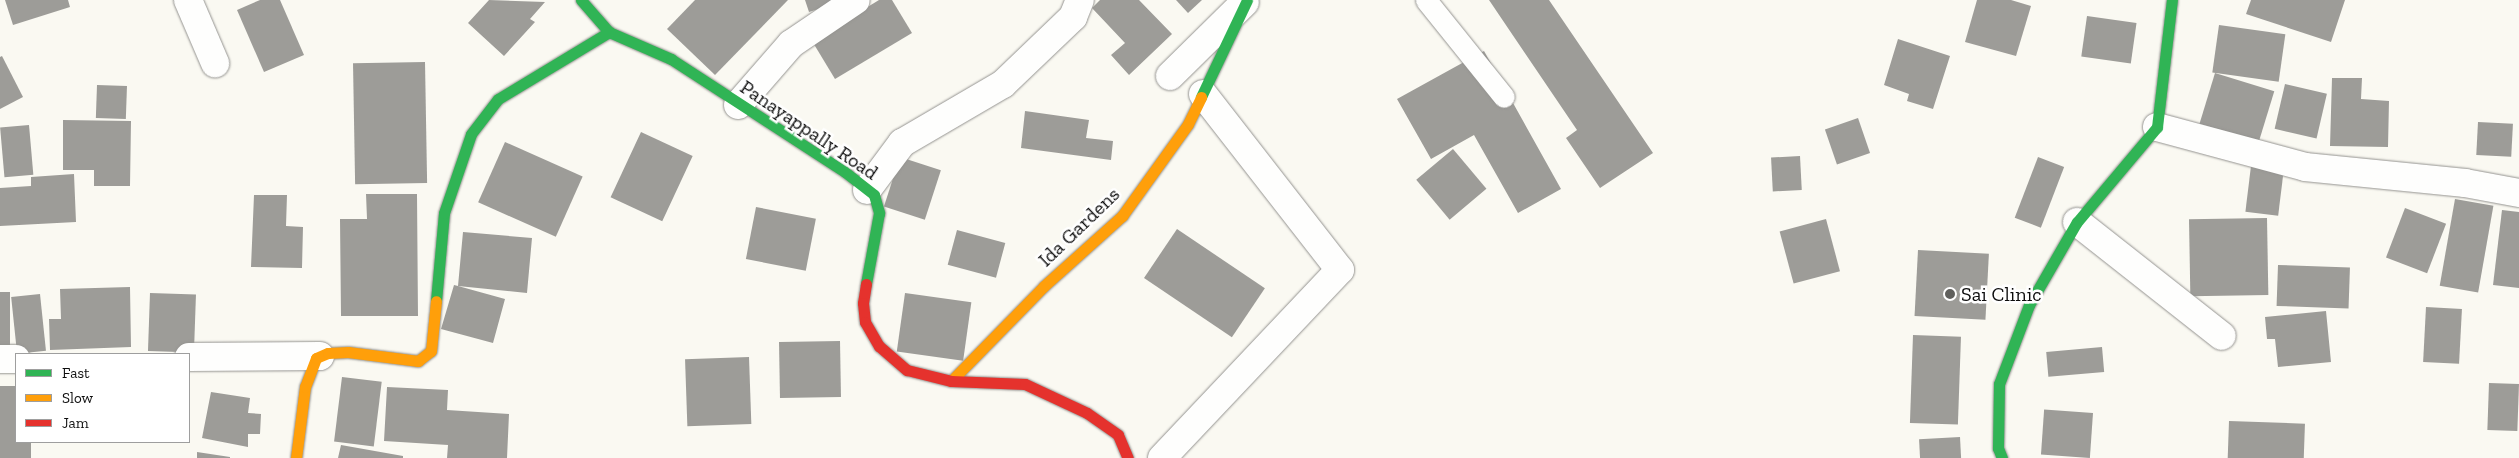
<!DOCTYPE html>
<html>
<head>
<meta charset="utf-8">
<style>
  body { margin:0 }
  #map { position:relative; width:2519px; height:458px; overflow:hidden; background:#faf9f2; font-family:"Zilla Slab",serif }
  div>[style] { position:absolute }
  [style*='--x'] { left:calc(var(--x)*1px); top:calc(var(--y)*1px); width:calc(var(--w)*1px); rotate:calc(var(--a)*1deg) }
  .building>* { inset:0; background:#9d9c98; transform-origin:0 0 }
  .roads { filter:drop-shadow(0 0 1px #949390) drop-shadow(0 0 1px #949390) }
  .lane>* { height:21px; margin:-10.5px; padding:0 10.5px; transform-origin:10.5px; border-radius:10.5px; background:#fefefd }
  .street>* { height:28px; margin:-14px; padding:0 14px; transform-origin:14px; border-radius:14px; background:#fefefd }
  .fast>* { height:11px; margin:-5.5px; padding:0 5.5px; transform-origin:5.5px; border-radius:5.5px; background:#30b455 }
  .slow>* { height:11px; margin:-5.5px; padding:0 5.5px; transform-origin:5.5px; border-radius:5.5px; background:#ff9f0a }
  .jam>* { height:11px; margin:-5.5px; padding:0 5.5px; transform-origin:5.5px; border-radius:5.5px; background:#e5322d }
  .dots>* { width:14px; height:14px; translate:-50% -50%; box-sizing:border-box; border:2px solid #fff; border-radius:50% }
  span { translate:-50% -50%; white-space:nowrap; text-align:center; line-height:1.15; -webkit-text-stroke:5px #fff; paint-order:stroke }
  .street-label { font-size:20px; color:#0d0d0d }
  .poi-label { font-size:20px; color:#0d0d0d }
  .left { translate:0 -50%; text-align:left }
  .legend { position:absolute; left:15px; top:353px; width:175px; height:90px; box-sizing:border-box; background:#fff; border:1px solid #9e9e9e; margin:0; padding:6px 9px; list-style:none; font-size:15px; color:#0d0d0d }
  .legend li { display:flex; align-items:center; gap:10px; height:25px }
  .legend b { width:25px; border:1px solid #9e9e9e }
</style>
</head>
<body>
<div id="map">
  <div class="building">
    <div style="clip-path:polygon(5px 0,68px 0,70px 7px,13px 25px)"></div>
    <div style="clip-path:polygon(260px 0,280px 0,304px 55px,264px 72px,237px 10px)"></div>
    <div style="clip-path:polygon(489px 0,545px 2px,530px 19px,535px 22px,504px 56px,468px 23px)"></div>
    <div style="clip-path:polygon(695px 0,788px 0,715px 75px,667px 29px)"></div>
    <div style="clip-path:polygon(805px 0,837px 0,838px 3px,809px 12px)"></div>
    <div style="clip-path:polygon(879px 0,892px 0,912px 33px,835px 79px,812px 41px)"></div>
    <div style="clip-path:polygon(1100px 0,1139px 0,1172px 34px,1129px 75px,1111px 55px,1125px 43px,1092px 8px)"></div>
    <div style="clip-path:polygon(1176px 0,1202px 0,1188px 13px)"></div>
    <div style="clip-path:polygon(1489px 0,1549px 0,1653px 153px,1600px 188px,1566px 138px,1577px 130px)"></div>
    <div style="clip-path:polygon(1977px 0,2011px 0,2031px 6px,2016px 56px,1965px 42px)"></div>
    <div style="clip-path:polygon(2251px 0,2345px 0,2331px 42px,2246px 14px)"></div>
    <div style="left:2087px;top:16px;width:50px;height:41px;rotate:8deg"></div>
    <div style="left:2219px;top:25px;width:67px;height:48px;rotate:8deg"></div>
    <div style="clip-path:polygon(1898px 39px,1950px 56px,1933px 109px,1907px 101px,1909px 94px,1884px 85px)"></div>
    <div style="clip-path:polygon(1484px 51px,1561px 189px,1518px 213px,1474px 135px,1431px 159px,1397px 99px)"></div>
    <div style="clip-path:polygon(2px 56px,23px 97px,0 109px,0 57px)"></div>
    <div style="left:425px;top:62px;width:121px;height:72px;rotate:89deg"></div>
    <div style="left:2215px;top:73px;width:62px;height:53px;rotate:17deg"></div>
    <div style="clip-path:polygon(2332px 78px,2362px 78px,2361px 99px,2389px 101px,2388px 147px,2330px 146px)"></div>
    <div style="left:2285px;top:84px;width:43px;height:46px;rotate:13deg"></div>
    <div style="left:97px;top:85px;width:30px;height:33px;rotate:2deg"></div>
    <div style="clip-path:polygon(1025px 111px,1089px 120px,1086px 138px,1113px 141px,1111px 160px,1021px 148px)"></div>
    <div style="left:1858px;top:118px;width:37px;height:35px;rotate:71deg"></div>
    <div style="clip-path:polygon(63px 120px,131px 121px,130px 186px,94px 186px,94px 170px,63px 170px)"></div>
    <div style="left:2478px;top:122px;width:35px;height:33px;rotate:3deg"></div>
    <div style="left:29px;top:125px;width:50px;height:29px;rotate:85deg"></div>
    <div style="left:641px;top:132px;width:57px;height:72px;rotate:25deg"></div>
    <div style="left:505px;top:142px;width:85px;height:66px;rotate:24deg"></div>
    <div style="left:1453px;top:149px;width:52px;height:48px;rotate:50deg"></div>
    <div style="left:1800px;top:156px;width:34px;height:29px;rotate:87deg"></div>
    <div style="left:900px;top:157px;width:43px;height:52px;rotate:18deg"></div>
    <div style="left:2038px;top:157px;width:28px;height:65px;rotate:21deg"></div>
    <div style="left:2251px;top:166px;width:33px;height:46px;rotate:7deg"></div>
    <div style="clip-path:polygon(74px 174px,76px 222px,0 226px,0 188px,31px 186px,31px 177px)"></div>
    <div style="clip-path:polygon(366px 194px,417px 194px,418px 316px,341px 316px,340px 219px,367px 219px)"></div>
    <div style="clip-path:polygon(254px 195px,287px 195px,286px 226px,303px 227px,302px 268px,251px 267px)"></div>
    <div style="left:2455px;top:199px;width:39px;height:88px;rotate:10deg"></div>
    <div style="left:756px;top:207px;width:61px;height:53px;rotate:11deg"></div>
    <div style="left:2405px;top:208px;width:44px;height:53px;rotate:21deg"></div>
    <div style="clip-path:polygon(2502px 210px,2519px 212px,2519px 288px,2493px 285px)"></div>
    <div style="left:2267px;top:218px;width:77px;height:78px;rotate:89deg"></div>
    <div style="left:1826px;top:219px;width:54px;height:48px;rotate:75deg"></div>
    <div style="left:1177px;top:229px;width:106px;height:59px;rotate:34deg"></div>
    <div style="left:957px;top:230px;width:50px;height:36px;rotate:15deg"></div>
    <div style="clip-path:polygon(463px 232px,532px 238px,527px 293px,458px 286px,505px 299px,493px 343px,441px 329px,454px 285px,458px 286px)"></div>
    <div style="left:1918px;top:250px;width:71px;height:66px;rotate:3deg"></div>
    <div style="left:2278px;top:265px;width:72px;height:41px;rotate:2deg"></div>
    <div style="clip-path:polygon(130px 287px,131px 347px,50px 350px,49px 319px,61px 319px,60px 289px)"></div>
    <div style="left:0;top:292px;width:10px;height:60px"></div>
    <div style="left:150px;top:293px;width:46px;height:58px;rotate:2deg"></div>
    <div style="left:905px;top:293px;width:67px;height:59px;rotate:8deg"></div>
    <div style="left:40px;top:294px;width:57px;height:29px;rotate:84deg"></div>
    <div style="left:2426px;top:307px;width:36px;height:55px;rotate:3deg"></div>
    <div style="clip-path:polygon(2326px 311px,2331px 362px,2278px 367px,2275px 339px,2267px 339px,2265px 317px)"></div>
    <div style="left:1913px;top:335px;width:48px;height:88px;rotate:2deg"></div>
    <div style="left:840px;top:341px;width:56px;height:61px;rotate:89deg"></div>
    <div style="left:2102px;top:347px;width:25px;height:56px;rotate:85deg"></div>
    <div style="left:749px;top:357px;width:67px;height:64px;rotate:88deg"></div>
    <div style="left:342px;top:377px;width:40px;height:65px;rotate:7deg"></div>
    <div style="left:2489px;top:383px;width:30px;height:47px;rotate:2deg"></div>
    <div style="clip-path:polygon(0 386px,16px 386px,16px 442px,31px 442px,31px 458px,0 458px)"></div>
    <div style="clip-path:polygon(387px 387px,448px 390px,447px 410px,509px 414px,507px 458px,447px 458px,448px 445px,384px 441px)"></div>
    <div style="clip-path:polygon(211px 392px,250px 398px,248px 413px,261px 414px,260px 434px,248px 434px,248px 447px,202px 438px)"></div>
    <div style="left:2093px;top:413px;width:45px;height:49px;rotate:94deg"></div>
    <div style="left:2229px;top:421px;width:76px;height:37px;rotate:2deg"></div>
    <div style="left:1960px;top:437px;width:21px;height:41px;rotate:87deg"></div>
    <div style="clip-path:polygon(341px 445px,403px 456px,403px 458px,338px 458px)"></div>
    <div style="clip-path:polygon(197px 452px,230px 457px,230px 458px,197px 458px)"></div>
  </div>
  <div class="roads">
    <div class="lane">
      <div style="--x:1426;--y:0;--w:124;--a:51.2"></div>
    </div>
    <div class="street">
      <div style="--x:188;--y:0;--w:69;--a:66.8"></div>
      <div style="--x:1170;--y:76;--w:105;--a:-44.6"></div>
      <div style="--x:738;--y:105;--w:81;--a:-49"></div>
      <div style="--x:791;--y:44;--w:78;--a:-34.1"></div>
      <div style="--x:2157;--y:127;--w:153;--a:15.1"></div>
      <div style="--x:2305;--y:167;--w:161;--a:5.7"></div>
      <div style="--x:2465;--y:183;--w:55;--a:10.5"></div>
      <div style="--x:867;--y:190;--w:59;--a:-53.3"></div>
      <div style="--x:902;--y:143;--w:117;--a:-30.3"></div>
      <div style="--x:1003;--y:84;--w:97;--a:-43.7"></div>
      <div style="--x:1073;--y:17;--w:18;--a:-68"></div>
      <div style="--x:2077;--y:222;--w:184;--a:38.2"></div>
      <div style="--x:189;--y:357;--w:131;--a:-0.4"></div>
      <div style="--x:0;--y:359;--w:16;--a:0"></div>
      <div style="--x:1162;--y:458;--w:259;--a:-46.6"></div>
      <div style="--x:1340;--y:270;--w:223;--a:-127.9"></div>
    </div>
    <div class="fast">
      <div style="--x:581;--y:0;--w:43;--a:48.8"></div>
      <div style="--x:609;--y:32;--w:68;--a:23.5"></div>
      <div style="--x:671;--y:59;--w:207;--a:33"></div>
      <div style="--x:845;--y:172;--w:37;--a:38"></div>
      <div style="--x:874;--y:195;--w:19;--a:74"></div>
      <div style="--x:879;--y:213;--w:72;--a:100.4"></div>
      <div style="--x:1201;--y:97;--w:107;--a:-64.6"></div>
      <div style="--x:436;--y:301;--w:88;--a:-84.8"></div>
      <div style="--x:444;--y:213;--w:83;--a:-71.1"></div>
      <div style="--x:471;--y:134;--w:44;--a:-52.4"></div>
      <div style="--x:498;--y:99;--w:130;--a:-31.1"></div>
      <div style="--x:2002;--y:458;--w:11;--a:-112"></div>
      <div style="--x:1998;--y:448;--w:64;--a:-89.1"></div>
      <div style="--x:1999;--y:384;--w:85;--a:-69.2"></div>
      <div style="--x:2029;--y:305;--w:96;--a:-60"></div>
      <div style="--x:2077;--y:222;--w:124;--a:-49.9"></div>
      <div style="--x:2157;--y:127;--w:128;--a:-83.3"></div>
    </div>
    <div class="slow">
      <div style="--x:951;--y:381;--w:133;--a:-45.6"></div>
      <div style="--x:1044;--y:286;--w:105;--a:-41.9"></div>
      <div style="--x:1122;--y:216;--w:113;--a:-54.3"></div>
      <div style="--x:1188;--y:124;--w:30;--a:-64"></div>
      <div style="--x:296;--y:458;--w:72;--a:-82.8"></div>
      <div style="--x:305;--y:387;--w:31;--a:-69"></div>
      <div style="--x:316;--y:358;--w:13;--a:-23"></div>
      <div style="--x:328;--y:353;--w:20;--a:-3"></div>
      <div style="--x:348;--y:352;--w:71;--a:7.3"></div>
      <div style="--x:418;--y:361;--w:16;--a:-38"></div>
      <div style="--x:431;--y:351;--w:50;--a:-84.3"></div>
    </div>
    <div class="jam">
      <div style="--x:866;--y:284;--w:19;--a:99"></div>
      <div style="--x:863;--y:303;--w:19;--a:84"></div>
      <div style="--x:865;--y:322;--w:28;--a:60"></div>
      <div style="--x:879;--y:346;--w:37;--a:41"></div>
      <div style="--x:907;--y:370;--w:45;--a:14"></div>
      <div style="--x:951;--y:381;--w:74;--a:2.3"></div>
      <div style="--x:1025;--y:384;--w:68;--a:25.1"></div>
      <div style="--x:1087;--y:413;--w:38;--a:35"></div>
      <div style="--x:1118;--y:435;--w:25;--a:67"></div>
    </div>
  </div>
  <div class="dots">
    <div style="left:1950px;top:294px;background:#60605d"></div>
  </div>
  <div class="street-label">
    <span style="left:809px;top:130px;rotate:34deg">Panayappally Road</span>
    <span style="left:1079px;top:227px;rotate:-44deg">Ida Gardens</span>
  </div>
  <div class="poi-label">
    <span class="left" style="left:1961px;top:294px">Sai Clinic</span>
  </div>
  <ul class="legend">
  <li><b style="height:6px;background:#30b455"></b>Fast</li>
  <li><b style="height:6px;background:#ff9f0a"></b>Slow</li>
  <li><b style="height:6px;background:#e5322d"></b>Jam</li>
  </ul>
</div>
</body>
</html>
